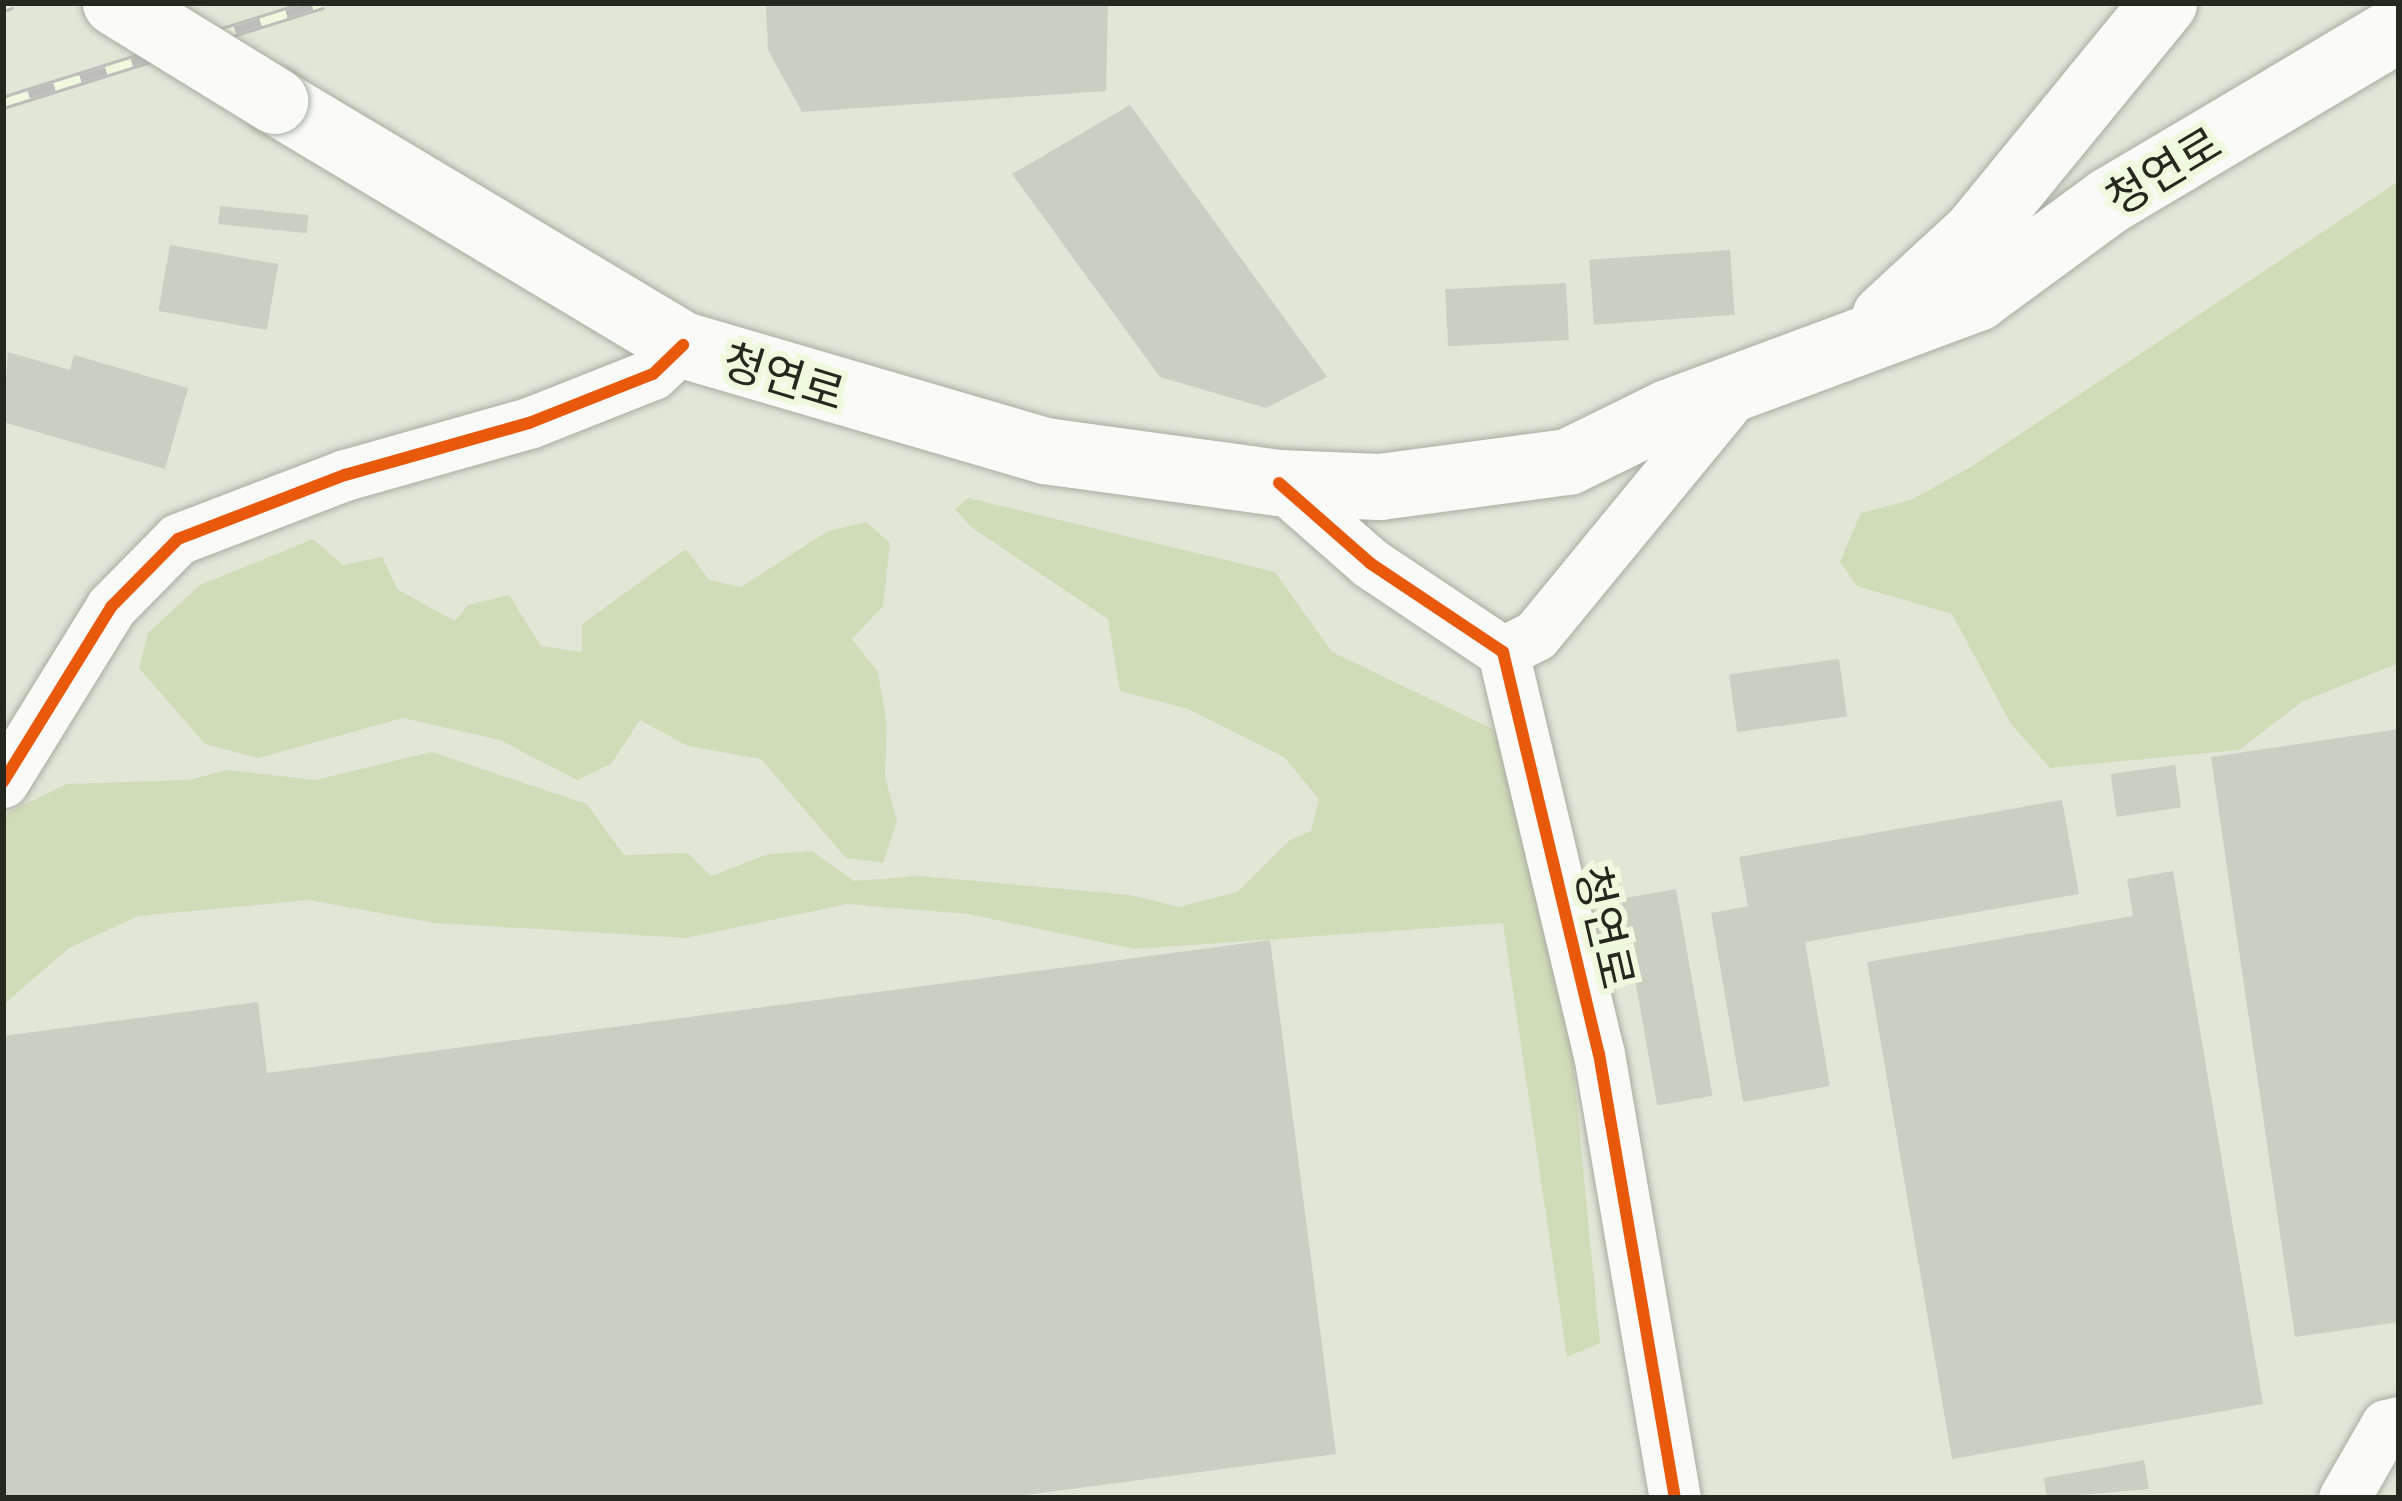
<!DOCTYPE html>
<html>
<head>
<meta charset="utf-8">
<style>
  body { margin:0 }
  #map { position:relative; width:2402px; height:1501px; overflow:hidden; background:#e1e6d7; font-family:"Exo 2","Noto Sans KR",sans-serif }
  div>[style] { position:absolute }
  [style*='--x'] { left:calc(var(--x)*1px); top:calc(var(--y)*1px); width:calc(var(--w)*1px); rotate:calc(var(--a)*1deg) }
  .green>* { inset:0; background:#cfdcb8 }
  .building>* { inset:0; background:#cacfc2; transform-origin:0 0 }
  .roads { filter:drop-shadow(0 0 3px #a9ada2) drop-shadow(0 0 3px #a9ada2) }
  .street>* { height:51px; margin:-25.5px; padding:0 25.5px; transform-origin:25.5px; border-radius:25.5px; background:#fafbf9 }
  .secondary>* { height:66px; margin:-33px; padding:0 33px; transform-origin:33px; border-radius:33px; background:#fafbf9 }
  .rail>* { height:14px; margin-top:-7px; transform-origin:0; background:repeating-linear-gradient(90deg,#eff9de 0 27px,#bdbebb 0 54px); box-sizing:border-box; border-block:3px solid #bdbebb }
  .bridges { filter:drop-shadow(0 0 3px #a9ada2) drop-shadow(0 0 3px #a9ada2) }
  .secondary-bridge>* { height:66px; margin:-33px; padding:0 33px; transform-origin:33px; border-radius:33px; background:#fafbf9 }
  .cycleway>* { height:12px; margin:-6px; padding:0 6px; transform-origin:6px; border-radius:6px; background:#e8590c }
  span { translate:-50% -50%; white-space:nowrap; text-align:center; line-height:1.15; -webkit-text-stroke:12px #eff9de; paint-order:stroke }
  .street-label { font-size:45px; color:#25281f }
  .frame { position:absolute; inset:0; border:6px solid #25281f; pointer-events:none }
</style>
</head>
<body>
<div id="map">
  <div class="green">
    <div style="clip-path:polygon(2399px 181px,2399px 663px,2303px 701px,2239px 750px,2050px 768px,2011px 724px,1952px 614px,1857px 586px,1840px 562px,1861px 513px,1911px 500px,1974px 465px)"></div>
    <div style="clip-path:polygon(968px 498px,1275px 572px,1332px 652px,1495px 730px,1570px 1032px,1600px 1343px,1567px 1357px,1503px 923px,1134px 949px,968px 914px,847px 904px,686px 938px,435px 923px,309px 900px,138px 916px,69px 948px,3px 1005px,3px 815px,67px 784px,189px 780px,227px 770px,315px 780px,432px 752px,587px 804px,624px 855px,688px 853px,711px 876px,768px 854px,812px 851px,854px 881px,920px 876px,1131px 895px,1179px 907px,1237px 892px,1290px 840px,1311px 831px,1319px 799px,1284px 757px,1188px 709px,1120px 691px,1108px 619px,971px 527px,955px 509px)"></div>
    <div style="clip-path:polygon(866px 522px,890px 543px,883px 606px,852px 639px,878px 672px,887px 724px,885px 777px,897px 821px,883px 863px,846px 858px,761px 759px,688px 746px,640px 720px,611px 764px,577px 780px,500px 740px,403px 718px,258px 758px,205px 744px,139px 668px,148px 633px,200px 585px,313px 539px,343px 565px,382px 557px,398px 590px,455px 621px,468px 605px,509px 595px,541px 646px,582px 652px,582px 624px,686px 549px,709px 580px,741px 587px,828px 531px)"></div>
  </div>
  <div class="building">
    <div style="clip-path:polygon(766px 3px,1108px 3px,1106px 91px,802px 112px,768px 50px)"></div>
    <div style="clip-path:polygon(1130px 105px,1327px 377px,1266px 408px,1160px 377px,1012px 174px)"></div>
    <div style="left:220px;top:206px;width:89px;height:18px;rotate:6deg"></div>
    <div style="left:170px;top:245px;width:110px;height:67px;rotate:10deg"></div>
    <div style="left:1730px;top:250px;width:65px;height:141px;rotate:86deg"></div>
    <div style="left:1566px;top:283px;width:57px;height:121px;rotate:87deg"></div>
    <div style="clip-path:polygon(8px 352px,70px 370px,74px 355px,188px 388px,165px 469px,3px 422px)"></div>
    <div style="left:1839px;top:659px;width:58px;height:111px;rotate:82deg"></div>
    <div style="clip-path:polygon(2399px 729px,2399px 1322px,2295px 1337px,2211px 757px)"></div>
    <div style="left:2175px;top:765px;width:43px;height:65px;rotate:82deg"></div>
    <div style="clip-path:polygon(2062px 800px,2079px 894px,1805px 942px,1830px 1086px,1743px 1102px,1711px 913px,1748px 906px,1739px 857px)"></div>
    <div style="clip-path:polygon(2173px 871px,2263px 1404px,1952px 1459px,1867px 962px,2133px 916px,2127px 879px)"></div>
    <div style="left:1676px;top:889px;width:210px;height:56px;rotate:80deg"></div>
    <div style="clip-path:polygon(1270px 940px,1336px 1454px,1002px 1498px,3px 1498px,3px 1036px,258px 1002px,267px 1073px)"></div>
    <div style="clip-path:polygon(2144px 1460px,2149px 1489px,2047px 1498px,2044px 1478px)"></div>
  </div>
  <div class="roads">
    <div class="street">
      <div style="--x:1279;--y:483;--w:121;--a:41.3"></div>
      <div style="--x:1370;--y:563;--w:160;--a:33.8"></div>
      <div style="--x:1503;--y:652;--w:413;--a:76.6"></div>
      <div style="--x:1599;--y:1054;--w:450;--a:80.3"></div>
      <div style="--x:1503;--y:652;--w:37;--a:-27"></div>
      <div style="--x:1536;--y:635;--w:323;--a:-50.6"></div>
      <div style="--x:3;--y:782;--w:206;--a:-58.3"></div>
      <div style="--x:111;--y:607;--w:95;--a:-45.4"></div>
      <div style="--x:178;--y:539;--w:179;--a:-21"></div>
      <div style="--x:345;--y:475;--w:191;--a:-15.8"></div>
      <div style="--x:529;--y:423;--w:133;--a:-21.6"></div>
      <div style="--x:653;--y:374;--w:42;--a:-44"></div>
      <div style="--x:2344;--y:1498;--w:84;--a:-60.1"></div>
      <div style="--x:2386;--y:1425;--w:13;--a:-13"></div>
    </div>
    <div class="secondary">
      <div style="--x:275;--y:101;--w:475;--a:30.9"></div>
      <div style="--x:683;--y:345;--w:377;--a:16.3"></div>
      <div style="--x:1045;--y:451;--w:236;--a:7.8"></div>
      <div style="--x:1279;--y:483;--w:101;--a:2.3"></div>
      <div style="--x:1380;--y:487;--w:190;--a:-7.6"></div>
      <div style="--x:1568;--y:462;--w:111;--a:-26.1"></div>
      <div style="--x:1668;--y:413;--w:330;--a:-20.4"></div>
      <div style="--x:1977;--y:298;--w:164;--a:-36.3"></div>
      <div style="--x:2109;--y:201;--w:337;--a:-30.7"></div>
      <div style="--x:1885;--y:317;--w:124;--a:-42.7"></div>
      <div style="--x:1976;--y:233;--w:297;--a:-50.7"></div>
    </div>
  </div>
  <div class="rail">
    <div style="--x:3;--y:6;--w:9;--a:-21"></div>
    <div style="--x:3;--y:103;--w:335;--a:-17.4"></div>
  </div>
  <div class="bridges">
    <div class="secondary-bridge">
      <div style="--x:116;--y:3;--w:187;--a:31.6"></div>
    </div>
  </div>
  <div class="cycleway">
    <div style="--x:1279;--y:483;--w:121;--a:41.3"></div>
    <div style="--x:1370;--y:563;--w:160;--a:33.8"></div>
    <div style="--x:1503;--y:652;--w:413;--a:76.6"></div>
    <div style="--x:1599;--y:1054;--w:450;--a:80.3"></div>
    <div style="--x:3;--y:782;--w:206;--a:-58.3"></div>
    <div style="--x:111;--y:607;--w:95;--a:-45.4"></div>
    <div style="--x:178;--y:539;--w:179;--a:-21"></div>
    <div style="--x:345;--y:475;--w:191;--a:-15.8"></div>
    <div style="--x:529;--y:423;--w:133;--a:-21.6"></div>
    <div style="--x:653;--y:374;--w:42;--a:-44"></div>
  </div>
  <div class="street-label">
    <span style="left:2163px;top:170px;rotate:-31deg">청연로</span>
    <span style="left:784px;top:376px;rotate:17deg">청연로</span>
    <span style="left:1606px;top:927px;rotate:77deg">청연로</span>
  </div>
  <div class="frame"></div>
</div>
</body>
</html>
